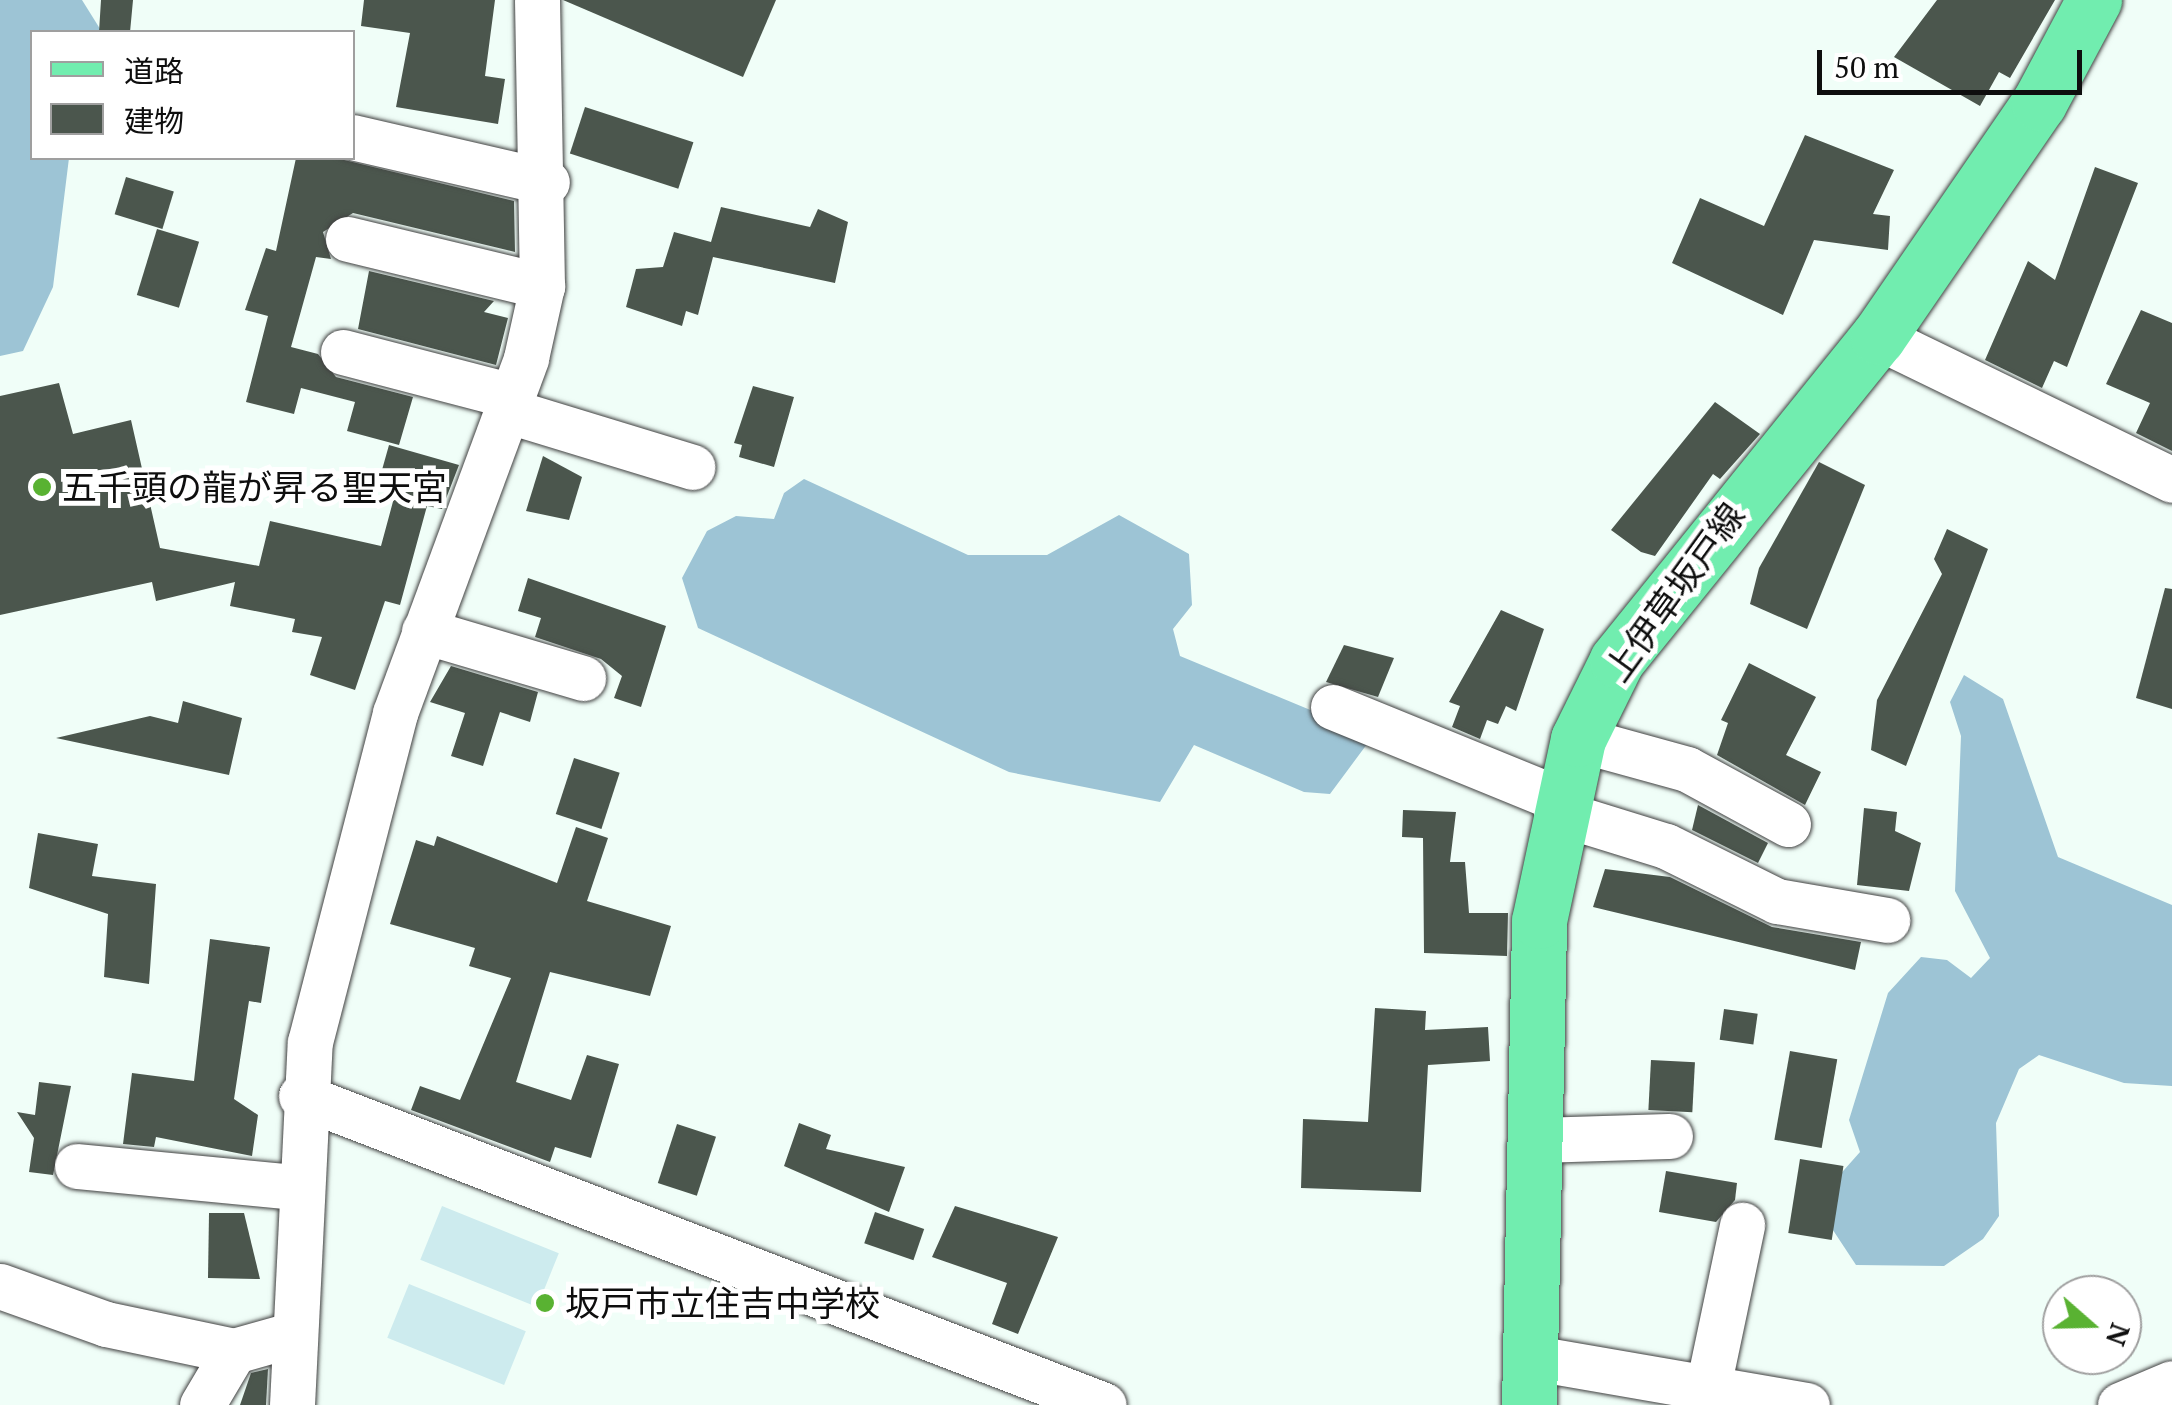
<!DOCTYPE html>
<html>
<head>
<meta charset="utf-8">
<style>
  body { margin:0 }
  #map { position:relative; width:2172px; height:1405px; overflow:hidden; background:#f0fef8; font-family:"PT Serif","Noto Sans JP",serif }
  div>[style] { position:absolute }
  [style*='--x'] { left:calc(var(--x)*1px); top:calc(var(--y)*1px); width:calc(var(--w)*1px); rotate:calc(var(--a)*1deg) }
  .forest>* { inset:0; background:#9dc4d5 }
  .pitch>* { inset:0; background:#cdebee; transform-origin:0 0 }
  .building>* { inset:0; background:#4b564d; transform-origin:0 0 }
  .roads { filter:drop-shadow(0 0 2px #414141) drop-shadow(0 0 2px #414141) }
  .minor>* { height:45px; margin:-22.5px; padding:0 22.5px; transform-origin:22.5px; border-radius:22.5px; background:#fff }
  .major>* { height:55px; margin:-27.5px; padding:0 27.5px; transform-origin:27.5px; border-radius:27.5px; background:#71edaf }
  .dots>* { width:28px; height:28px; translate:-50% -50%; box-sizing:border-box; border:5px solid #fff; border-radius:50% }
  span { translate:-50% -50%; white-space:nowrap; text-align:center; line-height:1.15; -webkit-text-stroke:10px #fff; paint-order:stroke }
  .poi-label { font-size:35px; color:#0e0e0e }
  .left { translate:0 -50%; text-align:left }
  .street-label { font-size:35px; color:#0e0e0e }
  .legend { position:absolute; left:30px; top:30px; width:325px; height:130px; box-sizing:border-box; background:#fff; border:2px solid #9f9f9f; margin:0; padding:12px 18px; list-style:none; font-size:30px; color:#0e0e0e }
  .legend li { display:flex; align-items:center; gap:20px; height:50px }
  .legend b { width:50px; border:2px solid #9f9f9f }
  .north { position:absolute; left:2042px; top:1275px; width:100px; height:100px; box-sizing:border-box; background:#fff; border:2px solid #9f9f9f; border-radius:50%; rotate:110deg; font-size:28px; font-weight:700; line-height:40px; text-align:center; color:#0e0e0e }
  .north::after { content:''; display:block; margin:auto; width:35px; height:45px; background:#59b232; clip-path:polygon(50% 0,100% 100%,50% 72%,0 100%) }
  .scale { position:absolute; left:1817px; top:50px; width:265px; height:45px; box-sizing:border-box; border:5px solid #0e0e0e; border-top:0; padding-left:12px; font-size:30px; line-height:35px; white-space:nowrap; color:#0e0e0e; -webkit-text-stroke:8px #fff; paint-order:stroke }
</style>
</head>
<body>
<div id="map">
  <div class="forest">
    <div style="clip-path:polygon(0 0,82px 0,102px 32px,32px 32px,32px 158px,69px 158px,53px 287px,23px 351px,0 356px)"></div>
    <div style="clip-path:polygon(804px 479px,968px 555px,1047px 555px,1119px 515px,1189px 554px,1192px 605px,1173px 629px,1180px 656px,1373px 736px,1330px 794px,1304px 792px,1194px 745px,1160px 802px,1009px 772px,698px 628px,682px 578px,707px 531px,736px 516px,774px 519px,784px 493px)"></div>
    <div style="clip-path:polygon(1964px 675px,2003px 699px,2058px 857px,2172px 905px,2172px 1086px,2124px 1083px,2039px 1055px,2019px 1069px,1996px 1123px,1999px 1216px,1983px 1239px,1944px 1266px,1856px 1265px,1825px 1218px,1836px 1179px,1860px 1152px,1849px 1120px,1888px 993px,1921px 957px,1947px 960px,1971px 978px,1990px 958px,1955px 891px,1961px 736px,1950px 702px)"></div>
  </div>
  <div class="pitch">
    <div style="left:442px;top:1206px;width:126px;height:58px;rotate:22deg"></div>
    <div style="left:409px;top:1284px;width:126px;height:58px;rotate:22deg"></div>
  </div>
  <div class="building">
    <div style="clip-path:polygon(101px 0,133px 0,130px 32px,99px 32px)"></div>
    <div style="clip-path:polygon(364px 0,495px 0,485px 76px,505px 79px,498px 124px,396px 107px,410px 33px,361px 26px)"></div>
    <div style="clip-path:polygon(563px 0,776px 0,743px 77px)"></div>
    <div style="clip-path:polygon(1937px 0,2055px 0,2010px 78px,1999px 72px,1980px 106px,1894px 57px)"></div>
    <div style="left:585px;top:107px;width:114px;height:49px;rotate:18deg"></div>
    <div style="clip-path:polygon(1805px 135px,1894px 170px,1873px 214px,1890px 216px,1888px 250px,1814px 240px,1783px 315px,1672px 263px,1700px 198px,1764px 226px)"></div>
    <div style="clip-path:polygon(296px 158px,336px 158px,514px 201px,515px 252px,353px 213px,323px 232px,331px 259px,316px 257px,291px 347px,318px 354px,336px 377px,413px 397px,399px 445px,347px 431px,355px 402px,301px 388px,294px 414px,246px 402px,268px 316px,245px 310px,266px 248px,276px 251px)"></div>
    <div style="clip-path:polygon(2095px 167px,2138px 183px,2067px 367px,2054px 361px,2042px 388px,1985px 360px,2028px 261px,2055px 280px)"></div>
    <div style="left:126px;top:177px;width:50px;height:39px;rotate:17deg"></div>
    <div style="clip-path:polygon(721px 207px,810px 227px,818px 209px,848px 222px,835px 283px,713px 257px,698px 315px,686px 311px,682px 326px,626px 307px,636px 269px,663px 267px,674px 232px,711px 242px)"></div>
    <div style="left:157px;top:229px;width:44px;height:69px;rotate:17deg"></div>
    <div style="clip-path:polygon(369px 271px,494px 301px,484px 312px,508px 318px,496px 365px,358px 329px)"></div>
    <div style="clip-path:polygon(2141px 310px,2172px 323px,2172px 451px,2136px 433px,2150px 403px,2106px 384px)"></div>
    <div style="clip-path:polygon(59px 383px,73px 434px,131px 420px,160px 548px,259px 566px,270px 521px,381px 546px,398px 483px,380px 477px,389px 445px,459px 465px,442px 509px,427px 506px,400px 605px,385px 601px,355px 690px,310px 675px,322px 637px,292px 632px,295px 619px,230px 606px,235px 582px,156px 601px,152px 582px,0 615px,0 396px)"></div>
    <div style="clip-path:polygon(753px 386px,794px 397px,774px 467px,739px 457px,742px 445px,734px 443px)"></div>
    <div style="clip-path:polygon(1715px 402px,1760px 434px,1720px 479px,1713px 474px,1655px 556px,1641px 552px,1611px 530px)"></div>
    <div style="clip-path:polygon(543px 456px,582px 477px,569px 520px,526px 511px)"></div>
    <div style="clip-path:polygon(1819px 462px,1865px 485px,1807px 629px,1750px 604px,1759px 568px)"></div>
    <div style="clip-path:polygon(1947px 529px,1988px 549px,1906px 766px,1871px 750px,1877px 700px,1942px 574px,1934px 559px)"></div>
    <div style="clip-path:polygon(528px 578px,666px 626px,641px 707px,614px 698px,622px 676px,601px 659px,535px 637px,541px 618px,518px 611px)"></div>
    <div style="clip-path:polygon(2165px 588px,2172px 589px,2172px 709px,2136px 698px)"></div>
    <div style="clip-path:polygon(1501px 610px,1544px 629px,1516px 711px,1506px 706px,1498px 724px,1487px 720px,1480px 739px,1452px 727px,1460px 706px,1449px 702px)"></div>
    <div style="clip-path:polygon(1344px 645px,1394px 658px,1378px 697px,1326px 682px)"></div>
    <div style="clip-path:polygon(1749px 663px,1816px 697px,1786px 755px,1821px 772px,1805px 805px,1717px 755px,1728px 723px,1721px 720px)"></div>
    <div style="clip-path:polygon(451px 666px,538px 692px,530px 722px,500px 712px,483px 766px,451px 756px,465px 713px,430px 702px)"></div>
    <div style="clip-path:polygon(183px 701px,242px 718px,229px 775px,56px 738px,150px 716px,178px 723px)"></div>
    <div style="left:574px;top:758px;width:48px;height:59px;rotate:18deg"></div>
    <div style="clip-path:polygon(1698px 805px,1768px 843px,1758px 863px,1692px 830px)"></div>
    <div style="clip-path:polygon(1864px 808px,1897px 812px,1895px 831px,1921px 843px,1909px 891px,1857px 885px)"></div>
    <div style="clip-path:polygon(1403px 810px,1456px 812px,1450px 862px,1465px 862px,1469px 913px,1508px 913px,1507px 956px,1424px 953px,1423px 838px,1402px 837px)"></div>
    <div style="clip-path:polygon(576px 827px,608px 838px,587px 901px,671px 926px,650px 996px,550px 972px,516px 1082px,571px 1100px,587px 1055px,619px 1064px,591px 1158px,555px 1147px,550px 1162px,411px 1110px,420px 1086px,460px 1100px,511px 978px,469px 966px,475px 948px,390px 924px,416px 840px,434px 846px,437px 836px,557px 883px)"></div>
    <div style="clip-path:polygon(38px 833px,98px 844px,92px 876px,156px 884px,149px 984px,104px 977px,108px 914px,29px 888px)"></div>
    <div style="clip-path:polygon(1605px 869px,1670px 877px,1772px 927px,1861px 942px,1855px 970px,1593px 907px)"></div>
    <div style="clip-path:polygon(210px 939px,270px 947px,261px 1003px,249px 1001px,234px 1099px,258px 1115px,252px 1156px,156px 1137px,154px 1147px,123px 1144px,132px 1073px,194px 1081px)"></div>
    <div style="clip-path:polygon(1375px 1008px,1426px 1011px,1425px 1030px,1488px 1027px,1490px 1061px,1428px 1065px,1421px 1192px,1301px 1188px,1303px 1119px,1368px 1122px)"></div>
    <div style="left:1724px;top:1009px;width:34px;height:31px;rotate:8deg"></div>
    <div style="left:1790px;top:1051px;width:48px;height:90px;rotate:10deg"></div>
    <div style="left:1651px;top:1060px;width:44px;height:50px;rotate:3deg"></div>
    <div style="clip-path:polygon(39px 1082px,71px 1086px,53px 1175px,29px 1172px,34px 1138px,17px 1112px,35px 1115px)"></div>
    <div style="clip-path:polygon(799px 1123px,831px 1135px,826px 1149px,905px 1167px,889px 1212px,784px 1166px)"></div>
    <div style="left:677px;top:1124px;width:41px;height:62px;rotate:18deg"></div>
    <div style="left:1800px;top:1159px;width:44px;height:75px;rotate:9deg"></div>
    <div style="clip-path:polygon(1666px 1171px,1737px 1183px,1735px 1200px,1716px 1222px,1659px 1212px)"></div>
    <div style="clip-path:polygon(955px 1206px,1058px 1237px,1018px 1334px,992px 1324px,1007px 1283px,932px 1257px)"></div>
    <div style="left:875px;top:1212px;width:52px;height:33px;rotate:19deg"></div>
    <div style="clip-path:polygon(209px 1213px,244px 1213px,260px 1279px,208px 1278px)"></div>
    <div style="clip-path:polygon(268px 1369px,266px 1405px,240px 1405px,251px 1373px)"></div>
  </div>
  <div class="roads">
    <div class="minor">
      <div style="--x:352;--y:137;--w:200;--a:13"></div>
      <div style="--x:348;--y:239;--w:200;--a:13.6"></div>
      <div style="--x:1878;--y:337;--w:327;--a:25.9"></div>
      <div style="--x:343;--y:352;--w:175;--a:14.6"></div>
      <div style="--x:506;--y:410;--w:195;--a:17"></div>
      <div style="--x:424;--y:631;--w:166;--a:16.5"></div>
      <div style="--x:1333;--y:707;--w:244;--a:22.2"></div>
      <div style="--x:1578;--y:739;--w:113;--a:15.4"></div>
      <div style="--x:1687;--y:769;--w:115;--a:28.6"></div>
      <div style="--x:1556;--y:812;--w:115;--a:17.2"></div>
      <div style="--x:1666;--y:846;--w:124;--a:26.4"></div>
      <div style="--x:1777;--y:901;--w:112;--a:9.8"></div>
      <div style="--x:301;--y:1096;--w:860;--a:21.05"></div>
      <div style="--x:1536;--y:1140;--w:134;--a:-1.7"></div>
      <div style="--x:77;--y:1166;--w:221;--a:5.5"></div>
      <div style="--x:0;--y:1286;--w:113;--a:19.7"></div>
      <div style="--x:106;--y:1324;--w:131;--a:11.9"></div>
      <div style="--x:234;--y:1351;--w:62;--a:-15.8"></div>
      <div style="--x:1534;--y:1358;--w:277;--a:9.8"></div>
      <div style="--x:1708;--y:1387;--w:166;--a:-78.1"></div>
      <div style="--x:202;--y:1405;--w:63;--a:-59.3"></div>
      <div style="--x:292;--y:1405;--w:363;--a:-87.2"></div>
      <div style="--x:310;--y:1042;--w:340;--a:-75.5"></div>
      <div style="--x:395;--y:713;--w:378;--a:-69.7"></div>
      <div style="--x:526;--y:358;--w:74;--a:-77.5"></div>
      <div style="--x:542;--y:286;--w:286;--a:-91"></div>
      <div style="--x:2120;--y:1405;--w:56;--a:-22.9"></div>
    </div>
    <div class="major">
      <div style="--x:1529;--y:1405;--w:484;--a:-88.8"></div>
      <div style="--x:1539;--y:921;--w:186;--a:-77.9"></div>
      <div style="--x:1578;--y:739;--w:88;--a:-63.7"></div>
      <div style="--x:1617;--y:660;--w:415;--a:-51.1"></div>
      <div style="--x:1878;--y:337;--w:284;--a:-55.5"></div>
      <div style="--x:2039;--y:103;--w:117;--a:-61.9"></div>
    </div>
  </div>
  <div class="dots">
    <div style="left:42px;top:487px;background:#59b232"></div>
    <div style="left:545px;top:1303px;background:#59b232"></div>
  </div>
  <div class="poi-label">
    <span class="left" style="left:62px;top:487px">五千頭の龍が昇る聖天宮</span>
    <span class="left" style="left:565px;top:1303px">坂戸市立住吉中学校</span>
  </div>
  <div class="street-label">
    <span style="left:1674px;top:592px;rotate:-54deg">上伊草坂戸線</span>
  </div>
  <ul class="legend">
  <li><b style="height:12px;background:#71edaf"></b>道路</li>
  <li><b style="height:28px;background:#4b564d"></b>建物</li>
  </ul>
  <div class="north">N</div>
  <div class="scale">50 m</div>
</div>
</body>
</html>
